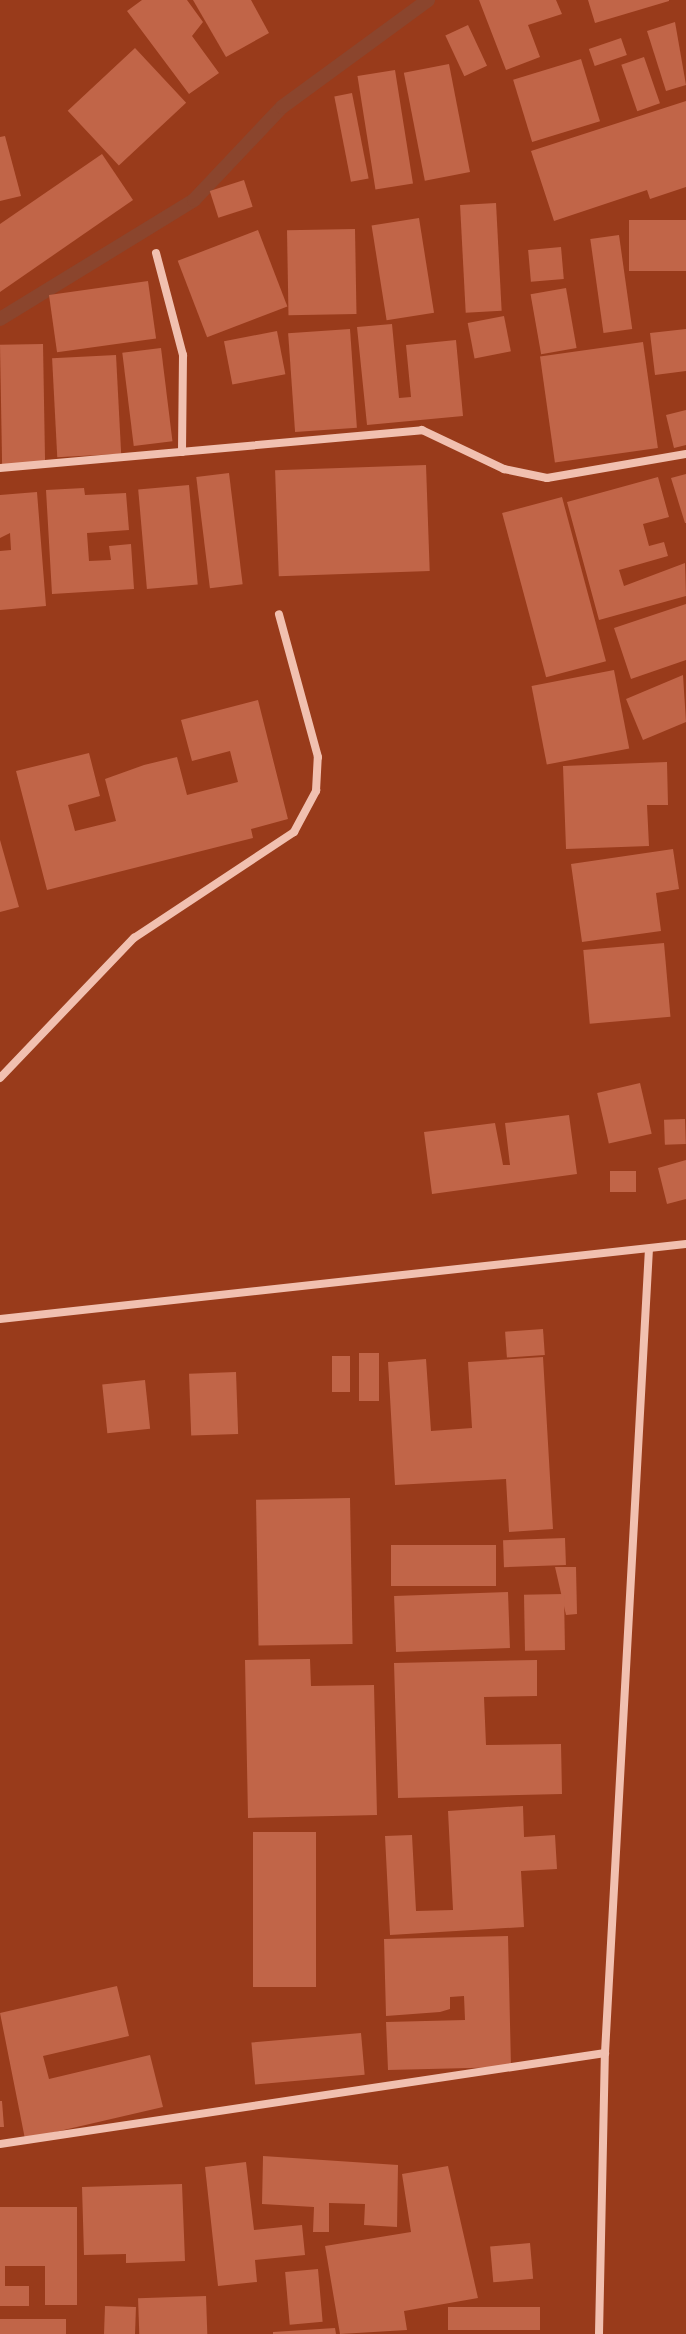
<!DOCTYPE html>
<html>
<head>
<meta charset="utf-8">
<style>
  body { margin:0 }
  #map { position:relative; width:686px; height:2334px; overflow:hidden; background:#993b1b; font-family:Ubuntu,sans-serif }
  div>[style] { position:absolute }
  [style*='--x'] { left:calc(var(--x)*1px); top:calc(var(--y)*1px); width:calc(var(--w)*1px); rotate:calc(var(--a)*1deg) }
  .stream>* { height:14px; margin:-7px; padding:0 7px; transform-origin:7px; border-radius:7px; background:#8b452d }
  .building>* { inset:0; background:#c16548; transform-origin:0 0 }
  .minor>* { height:8px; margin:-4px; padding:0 4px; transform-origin:4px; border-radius:4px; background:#f1c0b0 }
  span { translate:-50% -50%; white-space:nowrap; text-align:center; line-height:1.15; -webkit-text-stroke:8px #993b1b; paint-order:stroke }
</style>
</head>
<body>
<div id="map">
  <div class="stream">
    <div style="--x:0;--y:319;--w:228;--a:-31.5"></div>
    <div style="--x:194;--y:200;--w:128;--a:-46.6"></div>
    <div style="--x:282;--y:107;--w:181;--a:-36.2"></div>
  </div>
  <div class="building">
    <div style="clip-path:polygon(142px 0,187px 0,203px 22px,192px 36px,219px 73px,189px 94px,127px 11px)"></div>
    <div style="clip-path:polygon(193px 0,251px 0,269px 33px,226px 57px)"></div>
    <div style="clip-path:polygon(479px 0,556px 0,562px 14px,528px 25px,540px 57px,506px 70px)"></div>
    <div style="clip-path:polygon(588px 0,669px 0,669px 1px,595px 23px)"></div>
    <div style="clip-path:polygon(675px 22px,686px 85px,666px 91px,647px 31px)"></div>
    <div style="left:468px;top:25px;width:45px;height:25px;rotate:65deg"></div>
    <div style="left:621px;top:38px;width:18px;height:34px;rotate:71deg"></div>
    <div style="left:135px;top:48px;width:75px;height:92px;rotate:47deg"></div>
    <div style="left:644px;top:57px;width:49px;height:24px;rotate:71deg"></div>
    <div style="left:581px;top:59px;width:65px;height:71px;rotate:73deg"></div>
    <div style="left:449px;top:64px;width:110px;height:46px;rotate:79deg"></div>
    <div style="left:395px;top:70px;width:115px;height:38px;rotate:81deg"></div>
    <div style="left:352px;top:93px;width:87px;height:18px;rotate:79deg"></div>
    <div style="clip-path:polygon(686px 101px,686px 187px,650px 199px,647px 190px,554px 221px,531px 151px)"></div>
    <div style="clip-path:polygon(5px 136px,21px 196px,0 201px,0 137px)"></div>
    <div style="clip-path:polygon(102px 154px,133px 200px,0 292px,0 224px)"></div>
    <div style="left:244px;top:180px;width:28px;height:36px;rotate:72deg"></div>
    <div style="left:496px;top:203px;width:108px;height:36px;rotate:87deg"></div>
    <div style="left:419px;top:218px;width:96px;height:48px;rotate:81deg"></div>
    <div style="left:686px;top:220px;width:51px;height:57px;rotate:90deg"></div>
    <div style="left:355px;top:229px;width:85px;height:68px;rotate:89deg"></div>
    <div style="left:258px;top:230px;width:82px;height:86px;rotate:69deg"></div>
    <div style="left:619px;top:235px;width:95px;height:29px;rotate:82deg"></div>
    <div style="left:561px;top:247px;width:32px;height:33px;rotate:85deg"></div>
    <div style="left:148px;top:281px;width:58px;height:100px;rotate:82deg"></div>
    <div style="left:566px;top:288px;width:61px;height:36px;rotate:80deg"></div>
    <div style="left:504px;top:316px;width:36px;height:37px;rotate:79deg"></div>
    <div style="clip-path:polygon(392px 324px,399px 398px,411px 397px,406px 345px,456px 340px,463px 416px,367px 425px,357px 327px)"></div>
    <div style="left:350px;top:329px;width:99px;height:62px;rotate:86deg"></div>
    <div style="clip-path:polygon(686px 329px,686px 371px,655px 375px,650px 333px)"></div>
    <div style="left:277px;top:331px;width:44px;height:54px;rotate:79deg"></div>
    <div style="left:643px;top:342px;width:107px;height:104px;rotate:82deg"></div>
    <div style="left:43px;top:344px;width:121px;height:43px;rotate:89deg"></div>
    <div style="left:161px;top:348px;width:94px;height:39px;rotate:83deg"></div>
    <div style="left:116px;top:355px;width:99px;height:64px;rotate:87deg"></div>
    <div style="clip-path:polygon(686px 410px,686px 445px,674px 448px,666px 415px)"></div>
    <div style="left:426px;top:465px;width:106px;height:151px;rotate:88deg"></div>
    <div style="left:229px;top:473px;width:112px;height:33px;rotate:83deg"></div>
    <div style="clip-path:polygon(686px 474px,686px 523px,685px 523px,671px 478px)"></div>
    <div style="clip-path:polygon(658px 477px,669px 517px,643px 524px,649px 546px,664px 542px,668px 556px,619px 570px,624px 586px,685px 563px,686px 596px,599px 620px,567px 502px)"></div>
    <div style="left:189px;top:485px;width:100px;height:51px;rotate:85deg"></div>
    <div style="clip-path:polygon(84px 488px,85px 495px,126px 493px,129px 530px,87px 533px,89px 561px,111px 560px,109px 546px,131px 544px,134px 589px,52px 594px,46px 490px)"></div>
    <div style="clip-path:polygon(37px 492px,46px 606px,0 610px,0 551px,11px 550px,10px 533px,0 538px,0 495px)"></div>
    <div style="left:562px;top:497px;width:170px;height:62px;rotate:75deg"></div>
    <div style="clip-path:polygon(686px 604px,686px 660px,631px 679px,614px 628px)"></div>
    <div style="left:614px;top:670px;width:80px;height:84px;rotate:79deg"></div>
    <div style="clip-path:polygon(683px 675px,686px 722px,643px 740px,626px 699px)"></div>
    <div style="clip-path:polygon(258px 700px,288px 819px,251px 829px,253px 838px,47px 890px,16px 771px,89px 753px,100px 796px,68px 805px,75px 831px,116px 821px,105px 779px,144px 765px,177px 757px,187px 795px,238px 782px,230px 751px,192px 761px,181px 720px)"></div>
    <div style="clip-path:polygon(667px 762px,668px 805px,647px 805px,649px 846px,566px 849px,563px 766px)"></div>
    <div style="clip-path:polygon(0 840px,19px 907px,0 912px)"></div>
    <div style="clip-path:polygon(673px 849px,679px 889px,656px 893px,661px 931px,582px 942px,571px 864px)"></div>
    <div style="left:664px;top:943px;width:74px;height:81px;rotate:85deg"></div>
    <div style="left:640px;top:1083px;width:52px;height:44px;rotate:77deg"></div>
    <div style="clip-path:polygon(569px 1115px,577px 1174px,432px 1194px,424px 1132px,495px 1123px,503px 1165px,510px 1165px,505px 1123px)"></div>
    <div style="left:685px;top:1119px;width:25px;height:21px;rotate:88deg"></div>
    <div style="clip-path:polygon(686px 1160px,686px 1199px,667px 1204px,658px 1168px)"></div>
    <div style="left:610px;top:1171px;width:26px;height:21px"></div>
    <div style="left:543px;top:1329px;width:26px;height:38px;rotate:86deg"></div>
    <div style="left:359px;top:1353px;width:20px;height:48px"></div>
    <div style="left:332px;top:1356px;width:18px;height:36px"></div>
    <div style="clip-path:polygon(543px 1357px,553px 1529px,509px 1532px,506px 1479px,395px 1485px,388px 1362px,426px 1359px,431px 1431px,472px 1428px,468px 1362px)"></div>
    <div style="left:236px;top:1372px;width:62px;height:47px;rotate:88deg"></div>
    <div style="left:145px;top:1380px;width:49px;height:43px;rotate:84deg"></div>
    <div style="left:350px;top:1498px;width:146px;height:94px;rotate:89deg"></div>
    <div style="left:565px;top:1538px;width:27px;height:62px;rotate:88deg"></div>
    <div style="left:496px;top:1545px;width:41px;height:105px;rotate:90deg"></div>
    <div style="clip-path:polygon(555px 1567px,576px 1567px,577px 1614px,566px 1615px)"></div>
    <div style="left:508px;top:1592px;width:56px;height:114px;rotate:88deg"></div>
    <div style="left:564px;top:1594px;width:56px;height:40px;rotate:89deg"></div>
    <div style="clip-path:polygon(310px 1659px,311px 1686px,374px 1685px,377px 1815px,248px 1818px,245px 1660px)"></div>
    <div style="clip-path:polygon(537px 1660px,537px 1696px,484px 1697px,486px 1745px,561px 1744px,562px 1794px,398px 1798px,394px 1663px)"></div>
    <div style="clip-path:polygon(523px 1806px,524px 1837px,555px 1835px,557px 1869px,521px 1871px,524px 1927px,390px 1935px,385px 1836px,412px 1835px,416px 1911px,453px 1910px,448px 1811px)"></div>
    <div style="left:253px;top:1832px;width:63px;height:155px"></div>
    <div style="clip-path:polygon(508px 1936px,511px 2067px,388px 2070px,386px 2022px,465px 2020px,464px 1996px,450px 1997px,450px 2009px,440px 2012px,386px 2016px,384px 1939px)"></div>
    <div style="clip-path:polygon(117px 1986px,129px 2036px,43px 2056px,49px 2079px,150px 2055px,163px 2107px,25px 2139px,0 2013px)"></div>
    <div style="left:361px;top:2033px;width:42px;height:110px;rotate:85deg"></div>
    <div style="clip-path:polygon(0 2101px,2px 2101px,4px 2127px,0 2127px)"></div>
    <div style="clip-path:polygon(263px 2156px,398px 2165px,397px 2227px,364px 2225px,365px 2204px,329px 2203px,329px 2232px,313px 2232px,314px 2207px,262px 2204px)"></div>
    <div style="clip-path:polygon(246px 2162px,254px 2230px,302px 2225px,305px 2255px,255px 2260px,257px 2282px,218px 2286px,205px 2167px)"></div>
    <div style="clip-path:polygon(448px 2166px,478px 2298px,404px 2311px,407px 2330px,340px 2334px,325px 2246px,411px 2232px,402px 2174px)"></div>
    <div style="clip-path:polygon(182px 2184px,185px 2261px,126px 2263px,126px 2254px,84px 2255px,82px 2187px)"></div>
    <div style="clip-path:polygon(0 2207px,77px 2207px,77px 2305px,45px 2305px,45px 2266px,5px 2266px,5px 2286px,29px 2286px,29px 2306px,0 2306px)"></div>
    <div style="left:530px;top:2243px;width:36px;height:40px;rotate:85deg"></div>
    <div style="left:318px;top:2269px;width:53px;height:33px;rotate:85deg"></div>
    <div style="left:206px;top:2296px;width:38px;height:68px;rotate:88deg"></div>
    <div style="left:105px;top:2306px;width:31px;height:28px;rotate:2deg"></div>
    <div style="left:540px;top:2307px;width:23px;height:92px;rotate:90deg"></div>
    <div style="left:66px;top:2319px;width:15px;height:66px;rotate:90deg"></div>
    <div style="clip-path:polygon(335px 2328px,336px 2334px,273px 2334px,273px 2332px)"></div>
  </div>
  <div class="minor">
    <div style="--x:156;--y:253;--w:106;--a:75.2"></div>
    <div style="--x:183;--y:355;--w:97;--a:90.6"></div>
    <div style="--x:0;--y:468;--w:424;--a:-5.1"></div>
    <div style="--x:422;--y:430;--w:91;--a:25.4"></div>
    <div style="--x:504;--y:469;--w:44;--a:11.8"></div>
    <div style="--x:547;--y:478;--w:141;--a:-9.8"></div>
    <div style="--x:0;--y:1078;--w:194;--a:-46.3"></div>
    <div style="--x:134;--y:938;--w:192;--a:-33.5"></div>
    <div style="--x:294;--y:832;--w:47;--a:-61.8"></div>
    <div style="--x:316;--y:791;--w:34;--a:-87"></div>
    <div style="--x:318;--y:757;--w:148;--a:-105.3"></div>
    <div style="--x:0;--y:1319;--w:690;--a:-6.24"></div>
    <div style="--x:0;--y:2144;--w:612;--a:-8.55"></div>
    <div style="--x:599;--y:2334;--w:281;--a:-88.8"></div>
    <div style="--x:605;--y:2053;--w:805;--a:-86.87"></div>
  </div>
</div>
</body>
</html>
